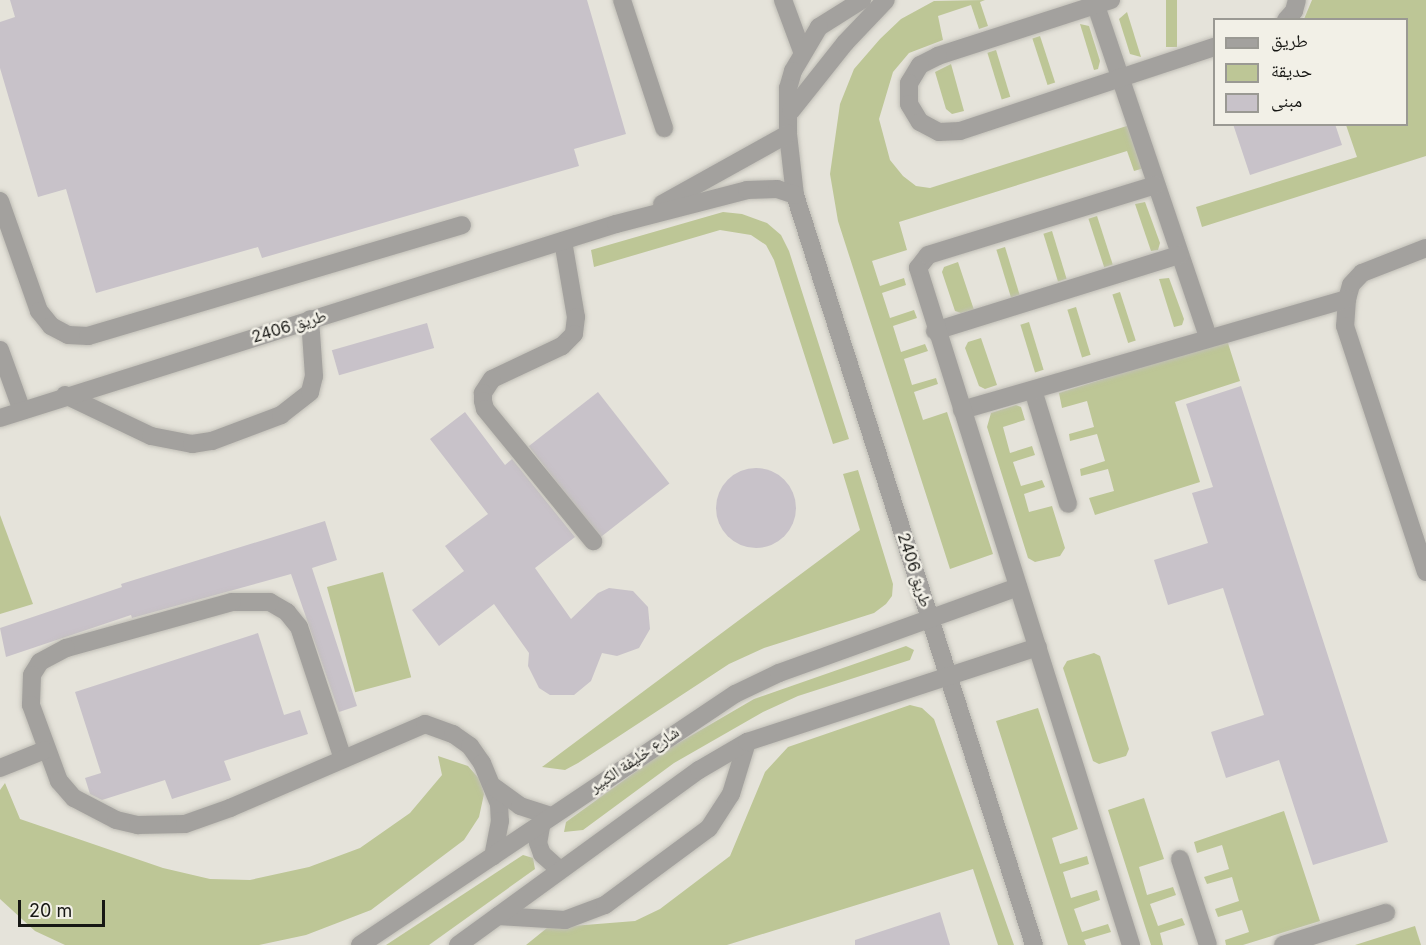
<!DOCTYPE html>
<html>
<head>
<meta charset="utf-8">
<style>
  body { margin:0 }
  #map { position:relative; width:1426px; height:945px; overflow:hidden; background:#e5e3da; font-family:Inter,"Noto Naskh Arabic",sans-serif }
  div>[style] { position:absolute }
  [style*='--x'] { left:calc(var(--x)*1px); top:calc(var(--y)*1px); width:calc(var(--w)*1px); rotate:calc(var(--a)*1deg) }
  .green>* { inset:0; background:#bdc696; transform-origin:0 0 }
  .building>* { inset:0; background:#c8c2c9; transform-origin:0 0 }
  .round { border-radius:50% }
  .roads { filter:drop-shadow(0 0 2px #c0beb6) drop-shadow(0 0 2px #c0beb6) }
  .minor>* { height:18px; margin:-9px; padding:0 9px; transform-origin:9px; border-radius:9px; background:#a3a19e }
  span { translate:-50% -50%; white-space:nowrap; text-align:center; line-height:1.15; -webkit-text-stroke:5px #f2f0e7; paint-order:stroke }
  .street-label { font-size:16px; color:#171714 }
  .legend { position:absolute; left:1213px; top:18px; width:195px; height:108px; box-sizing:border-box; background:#f2f0e7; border:2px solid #9a9993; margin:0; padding:8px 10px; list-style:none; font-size:18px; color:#171714 }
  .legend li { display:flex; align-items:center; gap:12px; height:30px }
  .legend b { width:30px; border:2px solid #9a9993 }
  .scale { position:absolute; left:18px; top:900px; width:87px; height:27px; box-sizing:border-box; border:3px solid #171714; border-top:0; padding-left:8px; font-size:18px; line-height:21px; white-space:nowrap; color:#171714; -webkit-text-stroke:4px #f2f0e7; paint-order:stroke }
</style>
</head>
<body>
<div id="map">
  <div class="green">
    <div style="clip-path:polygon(985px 0,980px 2px,988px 26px,979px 29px,971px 5px,938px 16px,943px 40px,909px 53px,893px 72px,879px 119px,890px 160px,903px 176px,916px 186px,930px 188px,1130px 125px,1144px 168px,1134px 171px,1127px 151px,899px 222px,907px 250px,872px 261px,880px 286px,904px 278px,906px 285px,882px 293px,890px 318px,914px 310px,917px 318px,893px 326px,901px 352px,925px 344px,928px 351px,904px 359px,912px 385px,936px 378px,938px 384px,914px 392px,923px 420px,947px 412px,993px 554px,950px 569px,838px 221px,830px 174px,840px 104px,854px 69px,880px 39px,901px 19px,934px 1px)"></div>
    <div style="left:1166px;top:0;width:11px;height:47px"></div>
    <div style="clip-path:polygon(1312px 0,1426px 0,1426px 156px,1202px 227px,1196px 207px,1357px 157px,1346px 125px,1406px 124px,1406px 20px,1304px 19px)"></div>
    <div style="clip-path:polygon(1127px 12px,1141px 57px,1130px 54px,1119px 19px)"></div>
    <div style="clip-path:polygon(1080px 24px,1089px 26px,1100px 61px,1098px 69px,1094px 70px)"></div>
    <div style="left:1040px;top:36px;width:49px;height:8px;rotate:72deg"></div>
    <div style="left:996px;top:50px;width:49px;height:9px;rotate:73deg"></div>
    <div style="clip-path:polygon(951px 64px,964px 111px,952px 114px,946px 109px,935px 72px)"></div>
    <div style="clip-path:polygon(1145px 202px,1160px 243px,1158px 250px,1151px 251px,1135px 204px)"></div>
    <div style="clip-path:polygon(723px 212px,742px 214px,767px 223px,781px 235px,789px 251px,849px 439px,833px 444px,774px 260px,766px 245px,751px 235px,720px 230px,594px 267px,591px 250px)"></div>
    <div style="left:1097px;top:216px;width:51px;height:9px;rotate:72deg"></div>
    <div style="left:1052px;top:231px;width:50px;height:9px;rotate:73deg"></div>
    <div style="left:1005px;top:247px;width:50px;height:9px;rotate:73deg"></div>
    <div style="clip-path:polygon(958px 262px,974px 310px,961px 313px,955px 311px,942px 272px,944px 267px)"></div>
    <div style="clip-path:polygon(1169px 278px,1184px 319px,1182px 325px,1174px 327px,1159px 279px)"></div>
    <div style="left:1120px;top:292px;width:51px;height:8px;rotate:72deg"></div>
    <div style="left:1076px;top:307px;width:50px;height:9px;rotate:73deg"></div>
    <div style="left:1029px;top:322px;width:50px;height:9px;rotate:73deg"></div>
    <div style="clip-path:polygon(981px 338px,997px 385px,985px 389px,979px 386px,965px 348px,968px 342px)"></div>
    <div style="clip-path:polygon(1227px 340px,1240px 381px,1175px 402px,1200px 482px,1095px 515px,1089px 498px,1114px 491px,1108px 469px,1081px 476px,1080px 469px,1105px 461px,1097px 434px,1070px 441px,1069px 434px,1094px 427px,1087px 401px,1062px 408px,1059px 393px)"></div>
    <div style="clip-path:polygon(1016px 405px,1021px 407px,1025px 420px,1003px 427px,1010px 453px,1032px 446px,1035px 455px,1013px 462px,1021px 486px,1042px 480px,1045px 487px,1024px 494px,1029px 512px,1052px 506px,1065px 548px,1060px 556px,1035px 562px,1028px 558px,987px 427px,991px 413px)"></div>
    <div style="clip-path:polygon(858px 470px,893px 584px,892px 596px,886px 604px,874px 613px,764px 648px,729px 664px,578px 763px,565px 770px,542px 767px,860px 530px,843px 474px)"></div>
    <div style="clip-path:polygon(0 515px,33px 604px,0 614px)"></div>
    <div style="left:383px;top:572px;width:109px;height:58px;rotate:75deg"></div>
    <div style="clip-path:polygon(906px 646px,914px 650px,910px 660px,798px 696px,763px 712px,674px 763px,583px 830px,564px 832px,566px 822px,663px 752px,754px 699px)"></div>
    <div style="clip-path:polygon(1094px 653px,1100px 656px,1129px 749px,1126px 756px,1099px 764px,1093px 761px,1063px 668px,1067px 661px)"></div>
    <div style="clip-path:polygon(910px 705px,922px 708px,934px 719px,1014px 945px,998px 945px,973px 869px,727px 945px,526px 945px,547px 928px,635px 921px,660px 909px,730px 856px,765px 772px,788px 747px)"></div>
    <div style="clip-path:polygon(1038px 708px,1078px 829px,1052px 838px,1060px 864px,1087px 856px,1089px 864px,1063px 872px,1071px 898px,1097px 890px,1100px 900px,1074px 909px,1082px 932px,1108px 924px,1111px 932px,1084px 940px,1086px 945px,1068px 945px,996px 721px)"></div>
    <div style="clip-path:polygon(438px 756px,468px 766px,481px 781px,484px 794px,479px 817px,464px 840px,371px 910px,306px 935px,259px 945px,65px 945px,35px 931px,0 899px,0 790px,5px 783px,20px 819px,163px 868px,210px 879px,250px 880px,309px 867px,360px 848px,410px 813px,442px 775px)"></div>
    <div style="clip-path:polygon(1144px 798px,1164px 859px,1139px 867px,1147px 895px,1173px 887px,1176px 895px,1150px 904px,1158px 926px,1182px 918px,1185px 925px,1160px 933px,1163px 945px,1151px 945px,1108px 810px)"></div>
    <div style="clip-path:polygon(1284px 811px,1320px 921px,1243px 945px,1226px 945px,1225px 940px,1249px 932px,1242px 910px,1218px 917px,1215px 909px,1239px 901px,1232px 877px,1207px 884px,1204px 877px,1229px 869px,1222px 845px,1197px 853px,1194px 842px)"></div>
    <div style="clip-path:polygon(523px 855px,533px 858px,535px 869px,429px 945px,386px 945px)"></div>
    <div style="clip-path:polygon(1415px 926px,1421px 945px,1355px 945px)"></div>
  </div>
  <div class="building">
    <div style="clip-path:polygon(10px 0,587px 0,626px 134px,574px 149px,579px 166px,262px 258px,258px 247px,96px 293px,66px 189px,38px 197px,0 68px,0 22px,15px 17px)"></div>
    <div style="clip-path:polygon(1233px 124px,1335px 124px,1342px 145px,1250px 175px)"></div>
    <div style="left:427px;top:323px;width:26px;height:99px;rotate:74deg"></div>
    <div style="clip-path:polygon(1241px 386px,1388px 842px,1313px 865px,1279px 760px,1226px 778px,1211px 732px,1264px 715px,1223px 588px,1168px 605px,1154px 560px,1208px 543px,1192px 493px,1213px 487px,1186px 404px)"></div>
    <div style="left:598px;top:392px;width:116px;height:88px;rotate:52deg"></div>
    <div style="clip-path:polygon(465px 412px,505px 465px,512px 459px,575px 537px,535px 568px,571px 619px,598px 593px,609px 588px,633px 591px,648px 607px,650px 629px,639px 648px,617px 656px,602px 653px,591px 681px,574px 695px,550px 695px,539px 688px,528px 666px,529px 653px,494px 604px,439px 646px,412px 610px,464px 571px,445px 546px,488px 514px,430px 439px)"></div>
    <div class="round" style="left:716px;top:468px;width:80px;height:80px"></div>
    <div style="clip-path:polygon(325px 521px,337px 560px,312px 568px,357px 706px,339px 712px,291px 574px,132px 618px,131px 615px,6px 657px,0 628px,122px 587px,121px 584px)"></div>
    <div style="clip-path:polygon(258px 633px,284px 715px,300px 710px,308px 734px,224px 761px,231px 780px,172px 799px,165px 780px,102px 800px,90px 794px,85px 778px,101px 773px,75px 692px)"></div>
    <div style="clip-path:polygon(940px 912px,950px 945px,855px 945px,855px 940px)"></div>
  </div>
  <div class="roads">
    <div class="minor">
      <div style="--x:622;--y:0;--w:135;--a:71.8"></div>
      <div style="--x:783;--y:0;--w:54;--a:69.6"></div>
      <div style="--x:862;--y:0;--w:51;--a:147.9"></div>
      <div style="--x:819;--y:27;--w:51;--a:120.6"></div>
      <div style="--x:793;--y:71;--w:18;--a:106"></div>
      <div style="--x:788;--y:88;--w:46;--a:90"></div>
      <div style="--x:788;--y:134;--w:61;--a:83.5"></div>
      <div style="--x:795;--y:195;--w:787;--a:72.32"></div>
      <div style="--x:1094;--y:0;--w:356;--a:71.3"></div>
      <div style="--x:1111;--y:0;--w:182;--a:162.1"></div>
      <div style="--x:938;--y:56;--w:20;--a:153"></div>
      <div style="--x:920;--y:65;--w:21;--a:121"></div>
      <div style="--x:909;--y:83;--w:21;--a:90"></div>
      <div style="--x:909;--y:104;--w:21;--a:59"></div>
      <div style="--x:920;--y:122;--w:21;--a:28"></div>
      <div style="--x:939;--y:132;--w:21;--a:-3"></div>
      <div style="--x:960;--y:131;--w:268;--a:-18.3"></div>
      <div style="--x:1286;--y:20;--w:12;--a:-48"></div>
      <div style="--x:1294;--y:11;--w:11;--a:-75"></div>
      <div style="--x:791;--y:111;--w:87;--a:-51.5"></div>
      <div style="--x:845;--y:43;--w:59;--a:-46.4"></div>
      <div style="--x:0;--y:201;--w:117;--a:70.5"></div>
      <div style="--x:39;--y:311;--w:19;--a:51"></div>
      <div style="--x:51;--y:326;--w:19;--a:28"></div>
      <div style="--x:68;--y:335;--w:20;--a:3"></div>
      <div style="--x:88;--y:336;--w:390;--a:-16.5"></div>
      <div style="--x:662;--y:204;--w:144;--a:-29.1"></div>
      <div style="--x:563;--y:241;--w:77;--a:80.3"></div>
      <div style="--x:576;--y:317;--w:17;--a:97"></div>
      <div style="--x:574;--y:334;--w:17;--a:135"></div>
      <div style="--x:562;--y:346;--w:77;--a:154.8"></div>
      <div style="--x:492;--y:379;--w:17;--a:123"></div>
      <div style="--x:483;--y:393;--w:8;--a:90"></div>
      <div style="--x:483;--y:401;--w:8;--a:76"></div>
      <div style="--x:485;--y:409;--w:171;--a:50.7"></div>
      <div style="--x:1426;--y:248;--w:69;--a:158.7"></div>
      <div style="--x:1362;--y:273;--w:16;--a:133"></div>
      <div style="--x:1351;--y:285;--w:15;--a:106"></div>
      <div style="--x:1347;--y:299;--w:27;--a:94"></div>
      <div style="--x:1345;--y:326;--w:259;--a:71.8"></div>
      <div style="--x:935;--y:331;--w:256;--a:-17.3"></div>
      <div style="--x:0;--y:350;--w:62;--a:70.1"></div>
      <div style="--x:1033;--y:390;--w:119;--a:72.9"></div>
      <div style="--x:65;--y:395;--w:95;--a:25.5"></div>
      <div style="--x:151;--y:436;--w:42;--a:11"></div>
      <div style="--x:192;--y:444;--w:20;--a:-9"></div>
      <div style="--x:212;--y:441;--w:74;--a:-20.6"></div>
      <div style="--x:281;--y:415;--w:37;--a:-38"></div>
      <div style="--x:310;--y:392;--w:16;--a:-76"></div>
      <div style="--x:314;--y:376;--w:57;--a:-94"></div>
      <div style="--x:962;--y:410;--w:401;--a:-16.1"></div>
      <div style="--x:0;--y:418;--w:646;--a:-17.48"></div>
      <div style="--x:616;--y:224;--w:135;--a:-14.5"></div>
      <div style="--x:747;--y:190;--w:30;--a:-2"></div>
      <div style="--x:777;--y:189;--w:19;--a:18"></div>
      <div style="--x:343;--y:759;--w:139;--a:-108.4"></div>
      <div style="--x:299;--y:627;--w:19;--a:-129"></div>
      <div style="--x:287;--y:612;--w:20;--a:-150"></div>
      <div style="--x:270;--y:602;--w:38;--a:180"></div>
      <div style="--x:232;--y:602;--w:172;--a:164.5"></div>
      <div style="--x:66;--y:648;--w:30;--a:152"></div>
      <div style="--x:40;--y:662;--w:15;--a:122"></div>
      <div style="--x:32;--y:675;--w:30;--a:92"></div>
      <div style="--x:31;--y:705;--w:81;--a:69.8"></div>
      <div style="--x:59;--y:781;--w:23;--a:49"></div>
      <div style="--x:74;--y:798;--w:47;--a:27.6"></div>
      <div style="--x:116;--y:820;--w:23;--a:13"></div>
      <div style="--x:138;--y:825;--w:47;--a:-1.2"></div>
      <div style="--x:185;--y:824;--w:48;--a:-19.6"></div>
      <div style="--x:230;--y:808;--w:212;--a:-23.3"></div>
      <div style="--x:425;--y:724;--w:30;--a:20"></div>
      <div style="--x:453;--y:734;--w:21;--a:35"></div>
      <div style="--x:470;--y:746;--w:21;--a:55"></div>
      <div style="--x:482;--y:763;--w:44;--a:67.5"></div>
      <div style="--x:499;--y:804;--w:17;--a:87"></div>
      <div style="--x:500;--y:821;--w:36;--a:101"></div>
      <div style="--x:0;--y:768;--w:48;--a:-21.8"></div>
      <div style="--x:494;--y:787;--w:32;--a:36"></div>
      <div style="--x:520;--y:806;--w:32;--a:18"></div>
      <div style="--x:542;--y:821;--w:22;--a:100"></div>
      <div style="--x:538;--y:843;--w:12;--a:70"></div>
      <div style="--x:542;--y:854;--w:24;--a:42"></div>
      <div style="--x:1180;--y:859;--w:90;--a:72"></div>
      <div style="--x:498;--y:916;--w:67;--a:3.4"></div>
      <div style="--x:565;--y:920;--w:43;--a:-20.6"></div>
      <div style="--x:605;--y:905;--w:129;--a:-36.5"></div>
      <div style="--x:709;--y:828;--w:40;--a:-57.1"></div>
      <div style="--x:731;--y:794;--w:54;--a:-72.9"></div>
      <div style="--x:360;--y:945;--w:451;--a:-33.8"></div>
      <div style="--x:735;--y:694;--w:49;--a:-25.5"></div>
      <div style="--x:779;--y:673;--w:254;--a:-19.8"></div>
      <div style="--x:458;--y:945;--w:298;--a:-36"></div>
      <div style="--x:699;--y:770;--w:56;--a:-30.3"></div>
      <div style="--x:747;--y:742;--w:306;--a:-18.1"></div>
      <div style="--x:1131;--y:945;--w:710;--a:-107.46"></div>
      <div style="--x:918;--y:268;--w:16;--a:-52"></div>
      <div style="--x:928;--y:255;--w:238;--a:-17.1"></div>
      <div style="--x:1283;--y:945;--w:108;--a:-17.3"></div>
    </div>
  </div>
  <div class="street-label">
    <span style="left:289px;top:326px;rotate:-17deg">طريق 2406</span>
    <span style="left:915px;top:570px;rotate:72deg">طريق 2406</span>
    <span style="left:634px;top:759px;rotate:-34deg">شارع خليفة الكبير</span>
  </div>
  <ul class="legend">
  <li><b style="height:8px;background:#a3a19e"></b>طريق</li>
  <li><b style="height:16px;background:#bdc696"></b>حديقة</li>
  <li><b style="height:16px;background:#c8c2c9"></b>مبنى</li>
  </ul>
  <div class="scale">20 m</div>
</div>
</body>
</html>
